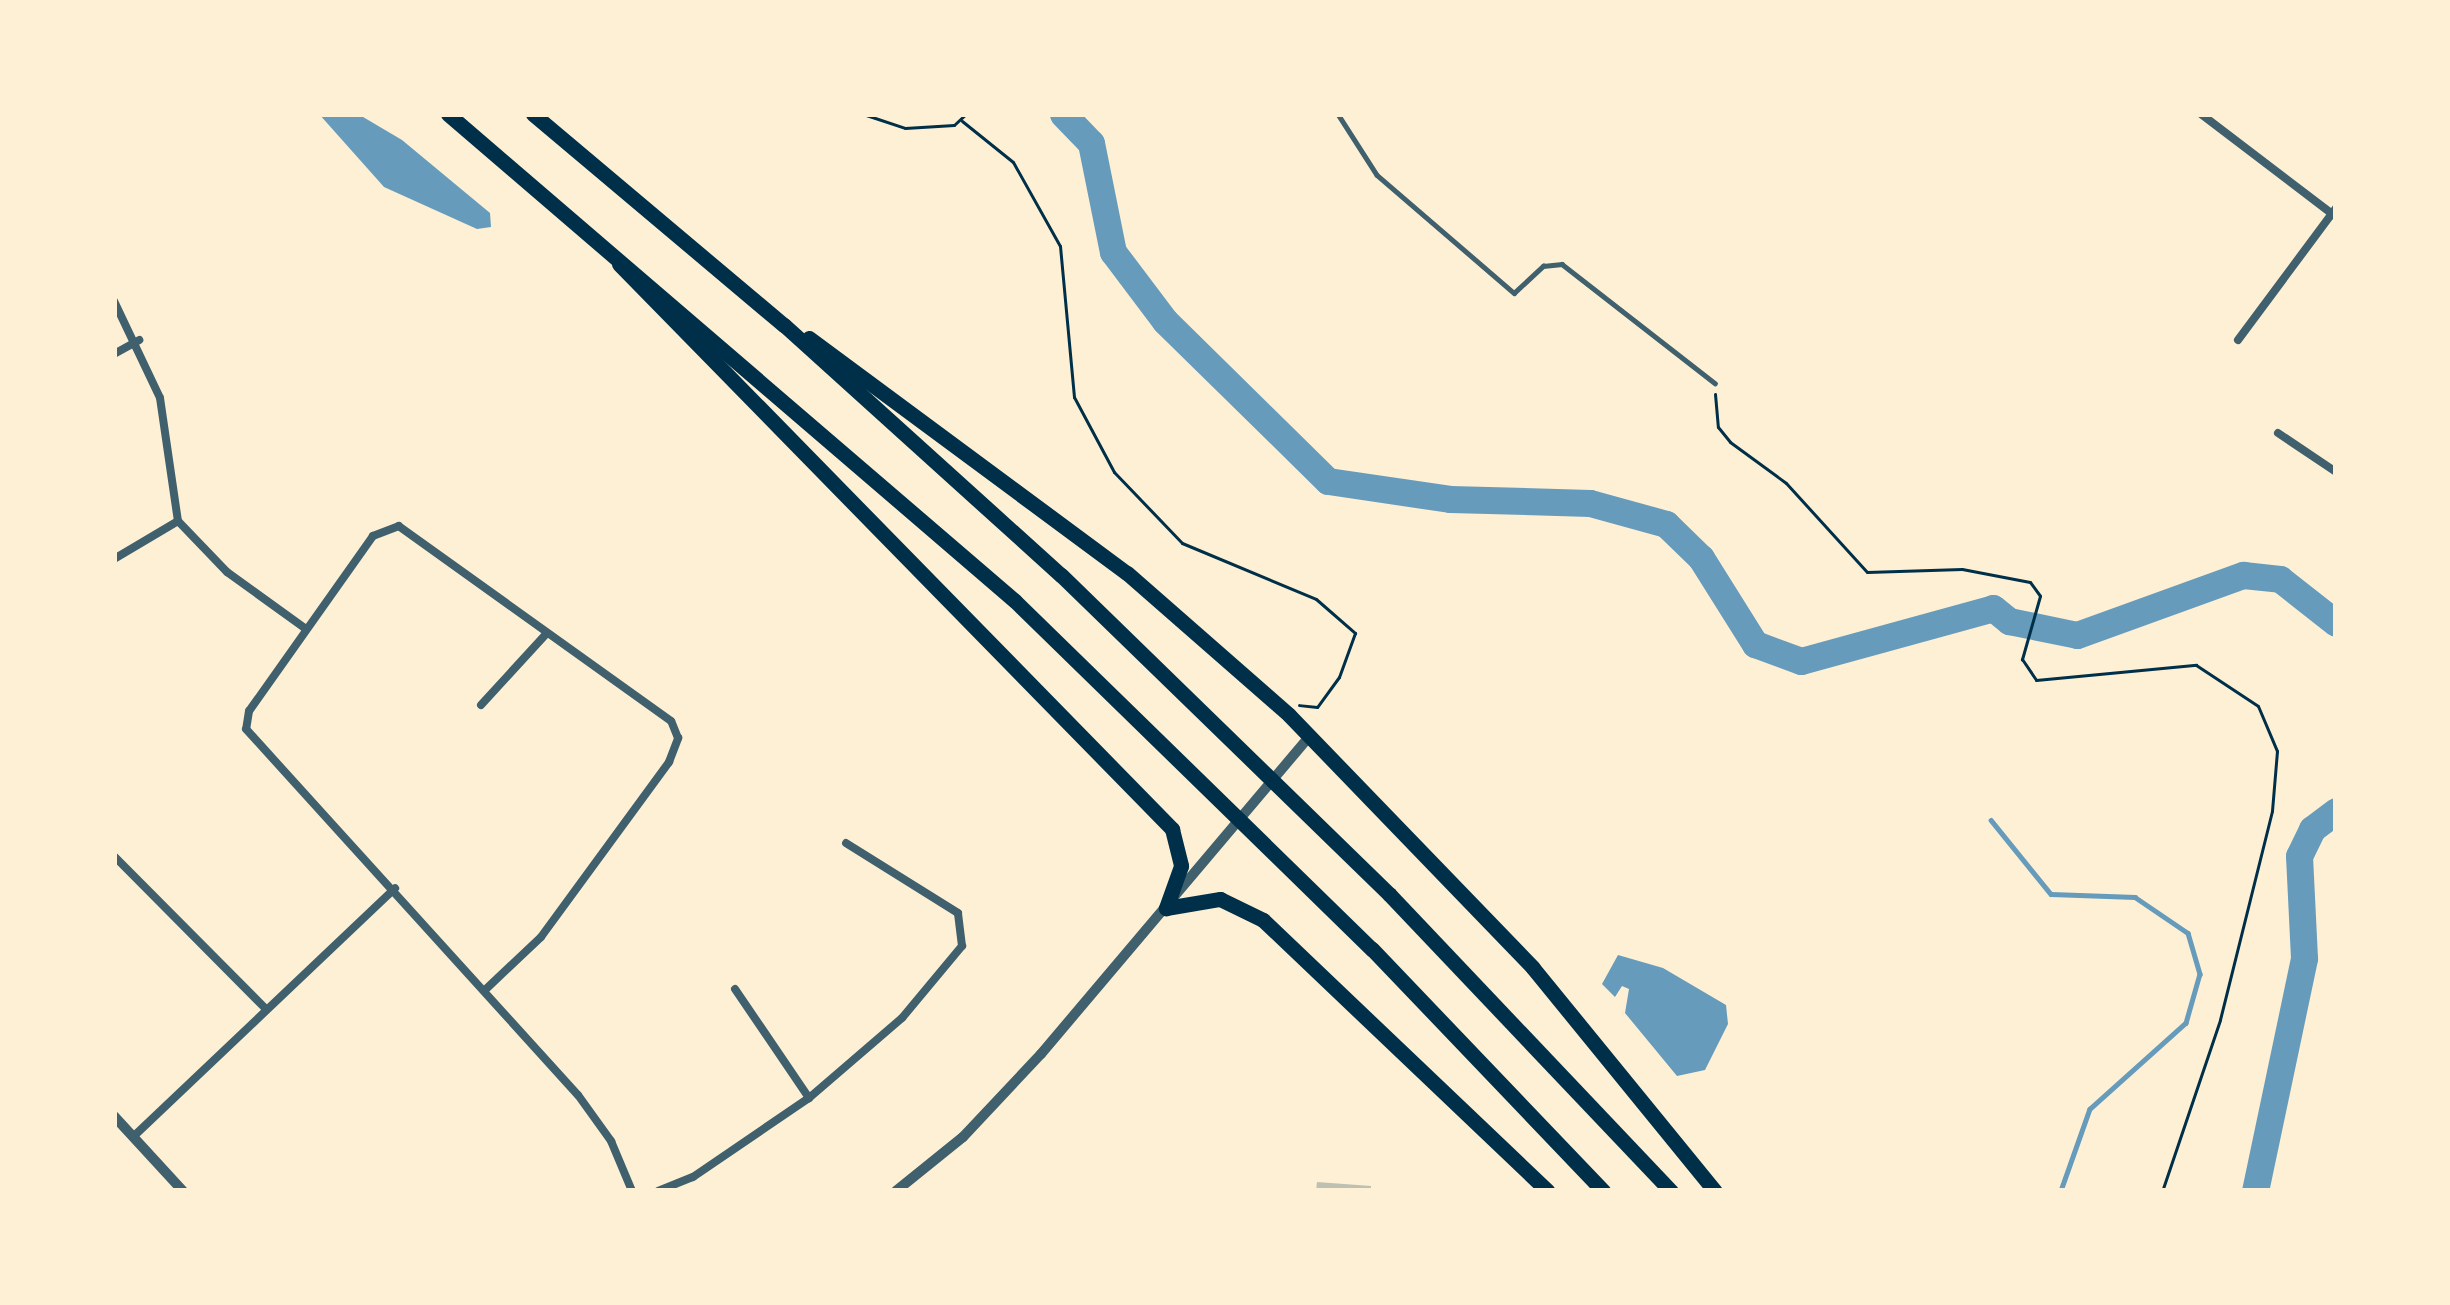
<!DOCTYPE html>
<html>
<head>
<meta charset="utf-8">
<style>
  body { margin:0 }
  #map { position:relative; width:2450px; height:1305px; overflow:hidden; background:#fdf0d5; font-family:Lato,sans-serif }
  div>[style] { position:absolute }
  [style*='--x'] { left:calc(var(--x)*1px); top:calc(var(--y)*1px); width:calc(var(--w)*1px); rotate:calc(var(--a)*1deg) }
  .water>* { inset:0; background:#669bbc }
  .stream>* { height:4.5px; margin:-2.25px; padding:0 2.25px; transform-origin:2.25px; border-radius:2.25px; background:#669bbc }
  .river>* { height:27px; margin:-13.5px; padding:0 13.5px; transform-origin:13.5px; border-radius:13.5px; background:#669bbc }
  .building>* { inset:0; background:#bec0b2 }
  .path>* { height:3px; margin:-1.5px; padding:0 1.5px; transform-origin:1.5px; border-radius:1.5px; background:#003049 }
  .service>* { height:4.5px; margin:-2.25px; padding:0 2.25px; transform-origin:2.25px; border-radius:2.25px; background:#3f606c }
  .minor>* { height:8px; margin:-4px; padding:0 4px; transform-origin:4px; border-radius:4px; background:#3f606c }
  .tertiary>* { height:10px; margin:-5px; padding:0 5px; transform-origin:5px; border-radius:5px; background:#3f606c }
  .motorway>* { height:15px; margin:-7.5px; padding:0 7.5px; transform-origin:7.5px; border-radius:7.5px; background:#003049 }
  span { translate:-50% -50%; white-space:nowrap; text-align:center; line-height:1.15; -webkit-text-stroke:12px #fdf0d5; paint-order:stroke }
  .frame { position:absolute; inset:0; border:117px solid #fdf0d5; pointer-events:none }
</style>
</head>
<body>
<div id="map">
  <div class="water">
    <div style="clip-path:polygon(319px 114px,358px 114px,402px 140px,490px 213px,491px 227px,477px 229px,384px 187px)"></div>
    <div style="clip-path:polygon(1618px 955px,1663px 968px,1726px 1005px,1728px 1024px,1705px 1070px,1677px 1076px,1625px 1013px,1629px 989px,1622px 986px,1615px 997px,1602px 984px)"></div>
  </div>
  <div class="stream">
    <div style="--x:1991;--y:820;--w:95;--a:51"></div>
    <div style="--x:2051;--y:894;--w:84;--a:2"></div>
    <div style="--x:2135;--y:897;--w:64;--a:34.2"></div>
    <div style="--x:2188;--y:933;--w:43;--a:73.7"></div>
    <div style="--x:2200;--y:974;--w:51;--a:105.9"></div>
    <div style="--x:2186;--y:1023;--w:129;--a:138.1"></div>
    <div style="--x:2090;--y:1109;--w:87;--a:109.5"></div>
  </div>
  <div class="river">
    <div style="--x:1063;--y:114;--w:40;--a:46"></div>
    <div style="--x:1091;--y:143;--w:111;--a:78.6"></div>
    <div style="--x:1113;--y:252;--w:86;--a:53"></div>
    <div style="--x:1165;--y:321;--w:228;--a:44.5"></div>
    <div style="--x:1328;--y:481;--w:123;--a:8.4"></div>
    <div style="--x:1450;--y:499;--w:140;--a:1.6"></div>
    <div style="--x:1590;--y:503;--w:79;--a:15.4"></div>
    <div style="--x:1666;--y:524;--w:49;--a:44.2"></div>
    <div style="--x:1701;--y:558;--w:102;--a:57.9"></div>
    <div style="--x:1755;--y:644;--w:49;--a:20.3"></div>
    <div style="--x:1801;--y:661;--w:199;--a:-15.4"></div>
    <div style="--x:1993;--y:608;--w:21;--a:39"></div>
    <div style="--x:2009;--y:621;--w:69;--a:11.6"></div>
    <div style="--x:2077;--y:635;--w:177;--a:-19.9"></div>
    <div style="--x:2243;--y:575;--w:37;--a:6"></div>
    <div style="--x:2280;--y:579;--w:71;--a:38.2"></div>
    <div style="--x:2255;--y:1191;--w:238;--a:-78.1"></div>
    <div style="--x:2304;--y:958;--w:102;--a:-92.8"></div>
    <div style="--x:2299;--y:856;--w:30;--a:-64"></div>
    <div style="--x:2312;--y:829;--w:30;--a:-37"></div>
  </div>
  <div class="building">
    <div style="clip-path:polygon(1317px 1182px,1371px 1186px,1371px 1191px,1316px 1191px)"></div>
  </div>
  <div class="path">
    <div style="--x:863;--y:114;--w:44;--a:18.4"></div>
    <div style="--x:905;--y:128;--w:49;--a:-3.5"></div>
    <div style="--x:954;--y:125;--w:16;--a:-43"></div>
    <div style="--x:962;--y:121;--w:65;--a:38.8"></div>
    <div style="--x:1013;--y:162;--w:96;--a:60.8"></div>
    <div style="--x:1060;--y:246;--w:152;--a:84.7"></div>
    <div style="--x:1074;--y:397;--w:85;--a:61.9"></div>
    <div style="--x:1114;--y:472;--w:98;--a:46.2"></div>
    <div style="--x:1182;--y:543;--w:145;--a:22.7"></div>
    <div style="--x:1316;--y:599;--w:52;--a:41.1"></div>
    <div style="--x:1355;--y:633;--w:47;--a:110"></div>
    <div style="--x:1339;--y:677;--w:37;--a:126"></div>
    <div style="--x:1317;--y:707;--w:18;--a:-174"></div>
    <div style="--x:1715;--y:394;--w:33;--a:85"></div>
    <div style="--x:1718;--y:427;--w:19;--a:51"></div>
    <div style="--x:1730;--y:442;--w:69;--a:36.2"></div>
    <div style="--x:1786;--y:483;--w:120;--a:47.7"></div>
    <div style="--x:1867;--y:572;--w:95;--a:-1.8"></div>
    <div style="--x:1962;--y:569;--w:69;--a:10.8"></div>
    <div style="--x:2030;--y:582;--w:17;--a:54"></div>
    <div style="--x:2040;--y:596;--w:66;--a:105.9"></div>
    <div style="--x:2022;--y:659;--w:25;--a:56"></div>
    <div style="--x:2036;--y:680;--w:161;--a:-5.4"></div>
    <div style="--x:2196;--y:665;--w:74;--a:33.5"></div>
    <div style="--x:2258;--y:706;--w:49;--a:67.1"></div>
    <div style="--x:2277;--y:751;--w:60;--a:94.8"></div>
    <div style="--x:2272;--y:811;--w:215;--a:104"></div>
    <div style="--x:2220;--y:1020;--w:181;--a:108.7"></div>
  </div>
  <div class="service">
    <div style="--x:1338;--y:114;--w:72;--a:57.4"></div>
    <div style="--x:1377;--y:175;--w:181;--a:40.7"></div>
    <div style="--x:1514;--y:293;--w:40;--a:-43"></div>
    <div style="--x:1543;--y:266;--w:19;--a:-6"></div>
    <div style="--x:1562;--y:264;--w:194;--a:37.9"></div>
  </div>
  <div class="minor">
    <div style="--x:2201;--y:114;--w:170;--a:37.3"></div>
    <div style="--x:114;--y:301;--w:107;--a:64.6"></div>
    <div style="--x:160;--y:398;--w:124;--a:81.7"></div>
    <div style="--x:178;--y:521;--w:71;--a:46.1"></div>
    <div style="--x:227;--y:572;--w:97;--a:35.8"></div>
    <div style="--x:2238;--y:340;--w:164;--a:-53.4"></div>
    <div style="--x:114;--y:354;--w:29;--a:-29"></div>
    <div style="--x:2278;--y:433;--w:70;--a:33.9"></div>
    <div style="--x:114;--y:559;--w:74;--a:-30.7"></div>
    <div style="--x:481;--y:705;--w:96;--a:-47.5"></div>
    <div style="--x:114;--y:856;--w:216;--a:45.2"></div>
    <div style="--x:735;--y:989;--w:132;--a:55.8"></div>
    <div style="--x:485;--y:990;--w:77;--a:-43.4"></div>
    <div style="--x:541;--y:937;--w:217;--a:-53.8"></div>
    <div style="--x:669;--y:762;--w:26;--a:-69"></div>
    <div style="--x:678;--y:738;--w:18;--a:-112"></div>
    <div style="--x:671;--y:721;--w:335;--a:-144.4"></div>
    <div style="--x:399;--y:526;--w:28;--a:159"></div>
    <div style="--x:373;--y:536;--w:214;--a:125.3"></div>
    <div style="--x:249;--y:711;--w:18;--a:99"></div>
    <div style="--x:246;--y:729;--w:494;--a:47.8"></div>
    <div style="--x:578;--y:1095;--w:57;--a:54.3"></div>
    <div style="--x:611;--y:1141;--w:54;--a:67.2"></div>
    <div style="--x:134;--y:1136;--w:360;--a:-43.5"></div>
    <div style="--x:658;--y:1191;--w:38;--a:-22"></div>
    <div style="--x:693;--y:1177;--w:140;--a:-34.3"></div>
    <div style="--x:809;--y:1098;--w:123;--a:-40.7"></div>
    <div style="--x:902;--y:1018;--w:94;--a:-50.2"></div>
    <div style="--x:962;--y:946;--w:33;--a:-97"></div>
    <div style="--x:958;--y:913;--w:132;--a:-148"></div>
  </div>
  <div class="tertiary">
    <div style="--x:114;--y:1116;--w:102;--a:47.4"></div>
    <div style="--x:896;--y:1191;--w:86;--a:-38.9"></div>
    <div style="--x:963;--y:1137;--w:114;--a:-46.8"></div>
    <div style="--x:1041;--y:1054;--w:417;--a:-49.8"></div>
  </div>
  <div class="motorway">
    <div style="--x:448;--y:114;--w:747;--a:40.66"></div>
    <div style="--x:1015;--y:601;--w:499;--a:44.3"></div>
    <div style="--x:1372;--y:949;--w:335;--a:46.3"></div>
    <div style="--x:533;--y:114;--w:328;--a:40.1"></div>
    <div style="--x:784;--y:325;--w:373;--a:42.1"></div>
    <div style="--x:1061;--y:575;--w:458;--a:44.2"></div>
    <div style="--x:1389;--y:894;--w:410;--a:46.5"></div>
    <div style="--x:619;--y:264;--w:791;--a:45.61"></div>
    <div style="--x:1172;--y:829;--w:38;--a:76"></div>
    <div style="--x:1181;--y:866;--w:45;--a:109.7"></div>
    <div style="--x:809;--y:338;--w:395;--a:36.5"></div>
    <div style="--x:1127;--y:573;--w:215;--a:41.2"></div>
    <div style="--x:1289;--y:715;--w:351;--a:46"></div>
    <div style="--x:1533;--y:968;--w:288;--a:50.8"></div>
    <div style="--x:1166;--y:908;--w:55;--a:-9.5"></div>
    <div style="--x:1220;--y:899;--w:48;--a:26"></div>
    <div style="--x:1263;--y:920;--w:393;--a:43.6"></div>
  </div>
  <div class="frame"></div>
</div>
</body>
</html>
